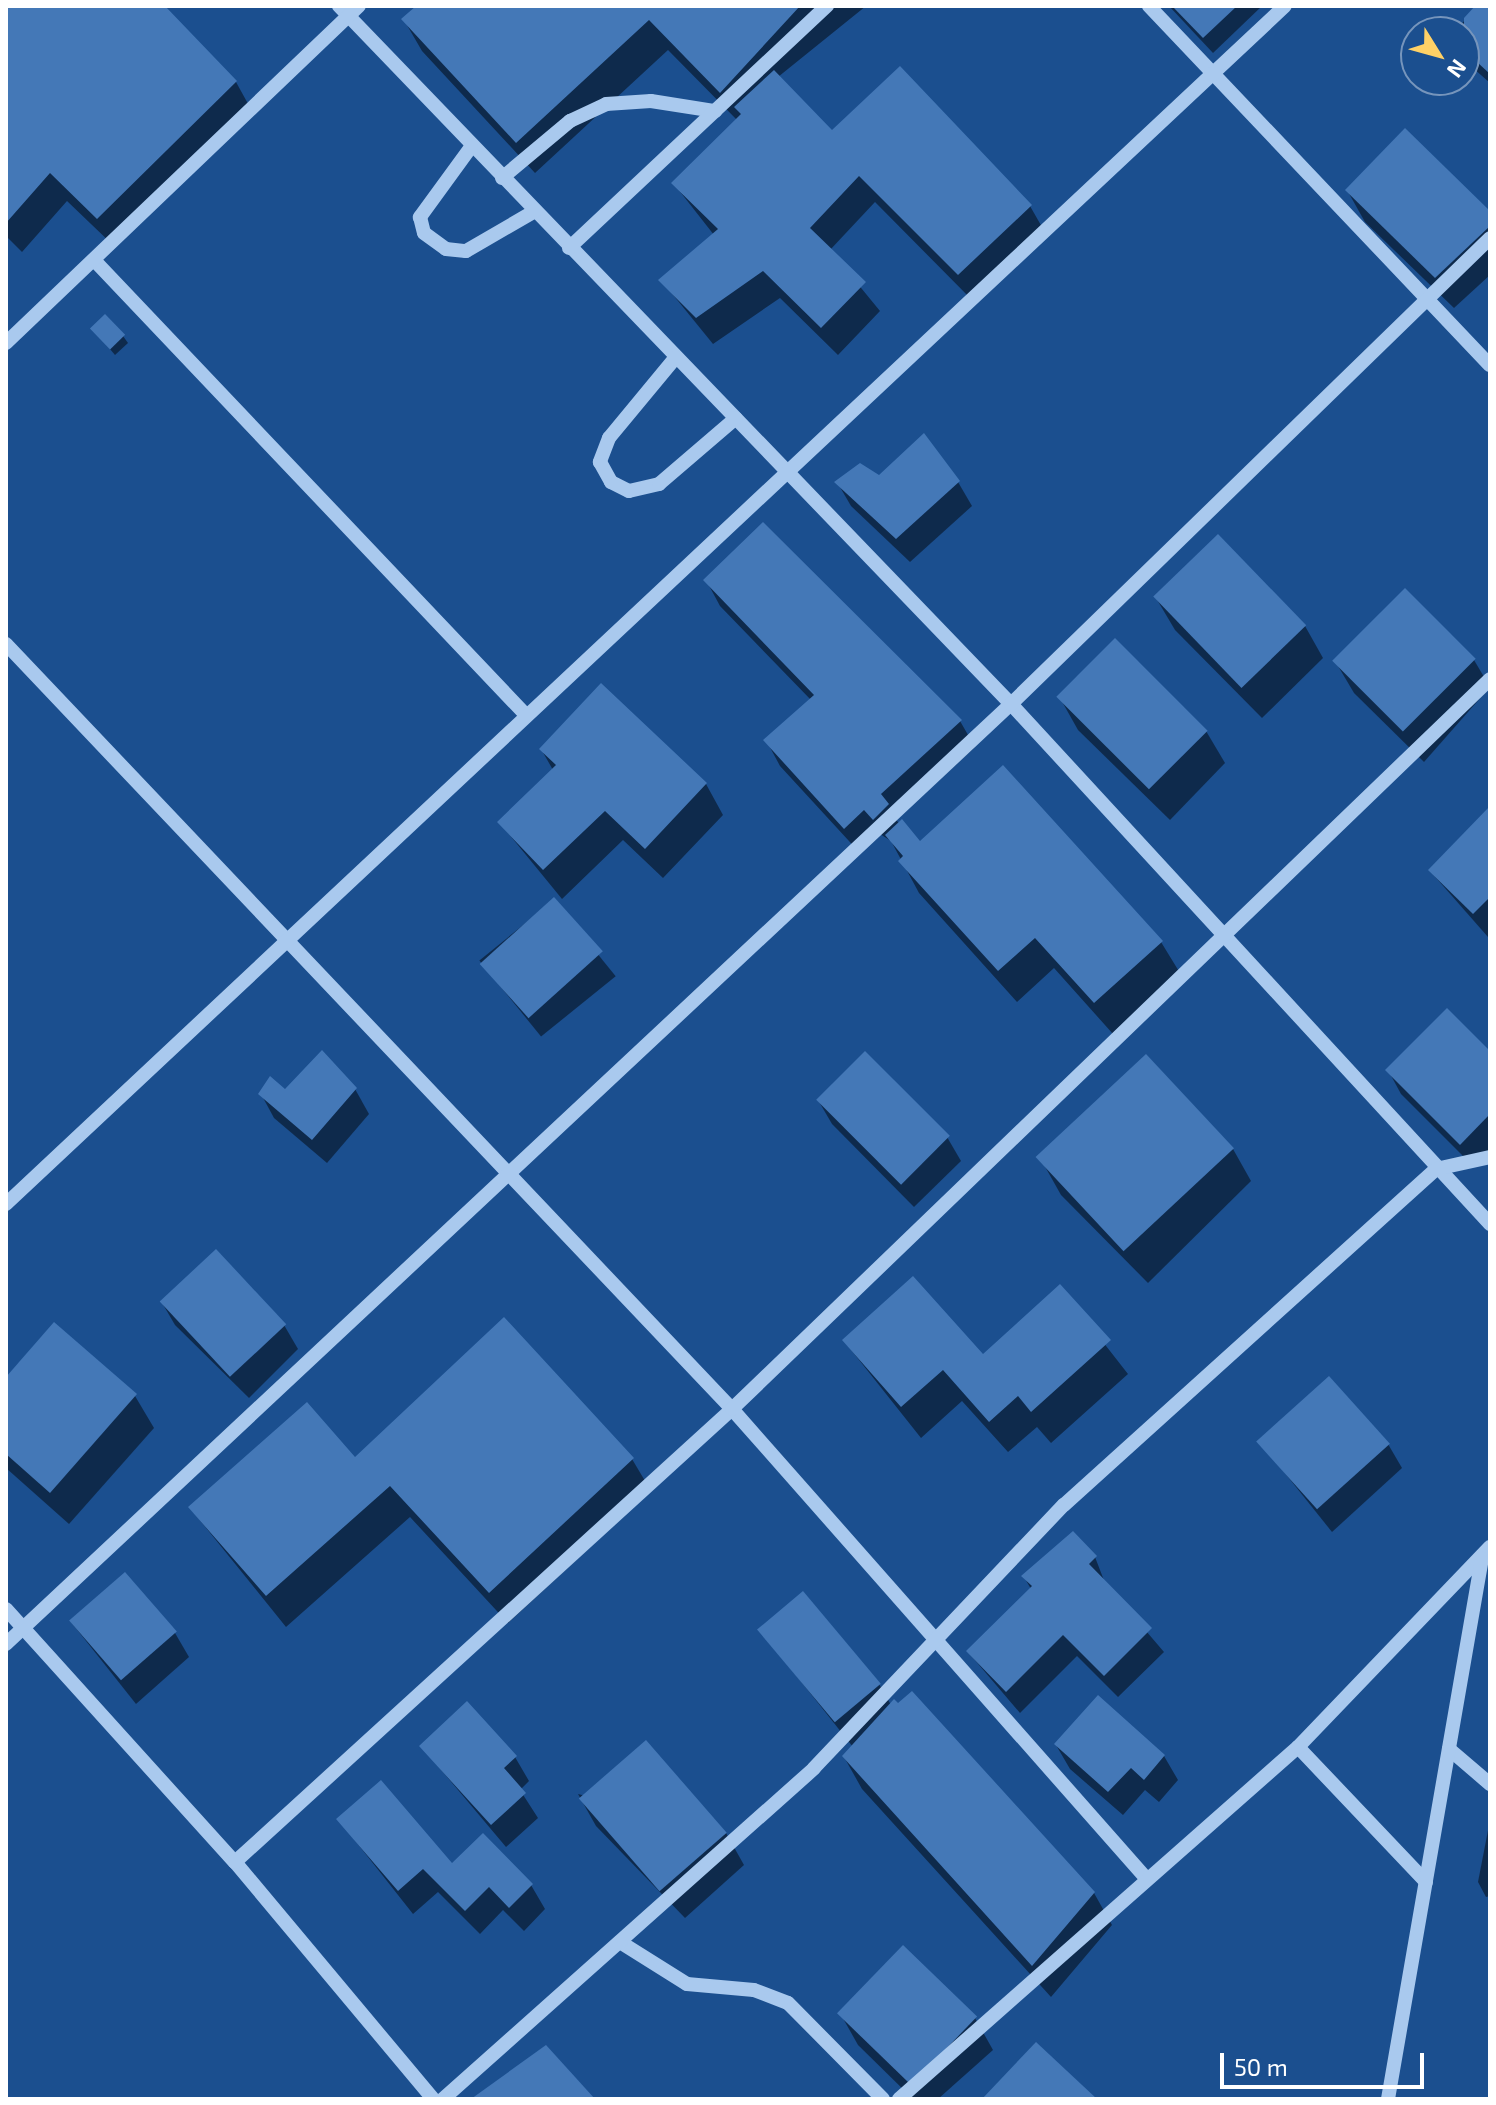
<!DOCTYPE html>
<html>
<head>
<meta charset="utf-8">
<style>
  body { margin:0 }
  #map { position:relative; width:1496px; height:2105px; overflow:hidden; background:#1b4f8f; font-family:"Exo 2",sans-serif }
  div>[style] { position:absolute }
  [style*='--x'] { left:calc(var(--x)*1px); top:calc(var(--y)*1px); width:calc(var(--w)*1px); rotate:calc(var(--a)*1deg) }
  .shadow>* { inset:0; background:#0007; transform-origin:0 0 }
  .building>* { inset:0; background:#4478b7; transform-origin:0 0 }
  .minor>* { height:14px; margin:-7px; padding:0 7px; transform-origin:7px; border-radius:7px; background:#a9c9ee }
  span { translate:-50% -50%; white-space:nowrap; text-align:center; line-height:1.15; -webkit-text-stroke:8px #1b4f8f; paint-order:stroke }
  .frame { position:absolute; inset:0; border:8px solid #fff; pointer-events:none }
  .north { position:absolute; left:1400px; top:16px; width:80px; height:80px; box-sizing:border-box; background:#1b4f8f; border:2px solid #7695bc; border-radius:50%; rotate:127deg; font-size:22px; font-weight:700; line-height:32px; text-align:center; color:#fff }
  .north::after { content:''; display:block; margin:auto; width:28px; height:36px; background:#ffd166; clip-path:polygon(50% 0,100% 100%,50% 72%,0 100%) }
  .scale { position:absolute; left:1220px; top:2053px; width:204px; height:36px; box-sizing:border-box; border:4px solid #fff; border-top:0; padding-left:10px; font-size:24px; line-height:28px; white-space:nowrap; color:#fff; -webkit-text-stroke:6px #1b4f8f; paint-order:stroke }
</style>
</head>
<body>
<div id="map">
  <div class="shadow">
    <div style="clip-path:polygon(6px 6px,162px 6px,236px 82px,252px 111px,115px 247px,67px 201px,22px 252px,6px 236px)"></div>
    <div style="clip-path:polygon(419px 6px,866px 6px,778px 77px,832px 132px,1030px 206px,1046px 234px,974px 302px,875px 202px,830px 250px,880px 311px,838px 355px,780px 298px,713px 344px,661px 280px,714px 235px,674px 184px,738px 121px,668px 50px,535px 173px,422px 51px,404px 20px)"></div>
    <div style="clip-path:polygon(1169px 6px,1262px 6px,1213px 53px)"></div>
    <div style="clip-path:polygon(1478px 6px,1490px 6px,1490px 83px,1464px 60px,1464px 32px,1454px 32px)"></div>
    <div style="clip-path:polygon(1347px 190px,1490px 214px,1490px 275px,1454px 308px,1365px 222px)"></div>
    <div style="clip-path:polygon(93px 329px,123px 336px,128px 343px,115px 355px)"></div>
    <div style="clip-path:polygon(879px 478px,958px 482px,972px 506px,910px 562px,851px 506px,837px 482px)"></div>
    <div style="clip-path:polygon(706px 580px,960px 721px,975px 747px,896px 820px,920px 844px,1161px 942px,1180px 973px,1113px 1034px,1054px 968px,1017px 1002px,919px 893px,891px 841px,880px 834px,860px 853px,780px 766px,766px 740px,811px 700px,720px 606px)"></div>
    <div style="clip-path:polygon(1405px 591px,1474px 660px,1490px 687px,1424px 762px,1354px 693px,1335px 661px)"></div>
    <div style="clip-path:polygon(1156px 598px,1305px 626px,1323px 658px,1262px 718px,1175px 630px)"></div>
    <div style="clip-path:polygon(602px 686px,706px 784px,723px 815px,663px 878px,623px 840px,562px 899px,499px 822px,553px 770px,541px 749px)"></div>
    <div style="clip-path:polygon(1060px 698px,1206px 731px,1225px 763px,1170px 820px,1078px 730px)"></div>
    <div style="clip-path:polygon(1490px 809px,1490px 935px,1488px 937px,1430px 871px)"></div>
    <div style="left:554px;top:900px;width:98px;height:96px;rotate:51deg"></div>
    <div style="clip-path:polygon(1490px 1053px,1490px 1152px,1474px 1167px,1401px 1094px,1388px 1070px)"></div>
    <div style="clip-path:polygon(1146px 1057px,1233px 1149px,1251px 1181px,1148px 1283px,1061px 1195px,1043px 1163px)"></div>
    <div style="clip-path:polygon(355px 1089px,369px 1114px,327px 1163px,274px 1118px,261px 1094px)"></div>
    <div style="clip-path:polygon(818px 1100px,947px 1137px,961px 1161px,914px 1207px,832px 1124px)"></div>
    <div style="clip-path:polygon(1060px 1287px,1128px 1374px,1051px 1443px,1037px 1427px,1008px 1452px,962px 1401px,921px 1438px,844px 1341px,982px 1357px)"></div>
    <div style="clip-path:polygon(161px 1301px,284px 1325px,298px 1349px,249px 1398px,175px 1325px)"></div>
    <div style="clip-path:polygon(6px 1380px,135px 1396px,154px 1428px,69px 1524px,6px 1468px)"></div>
    <div style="clip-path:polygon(1260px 1442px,1388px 1444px,1402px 1468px,1332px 1532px)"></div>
    <div style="clip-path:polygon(632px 1459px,651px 1491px,508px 1623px,410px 1517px,286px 1627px,190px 1508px,355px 1460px)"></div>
    <div style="clip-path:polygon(1095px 1557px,1105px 1583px,1164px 1652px,1118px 1697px,1077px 1656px,1020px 1713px,968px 1652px,1031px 1589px,1024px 1577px)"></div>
    <div style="clip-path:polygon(71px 1622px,175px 1633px,189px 1657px,136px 1704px)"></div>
    <div style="clip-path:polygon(760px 1630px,879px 1684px,891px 1705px,1094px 1893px,1112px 1925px,1051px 1997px,862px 1789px,844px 1757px,853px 1747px)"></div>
    <div style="clip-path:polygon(1056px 1745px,1164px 1756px,1178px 1780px,1159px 1802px,1145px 1790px,1123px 1815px,1070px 1769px)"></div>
    <div style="clip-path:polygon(421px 1746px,515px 1757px,529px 1781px,520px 1790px,538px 1818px,506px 1847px)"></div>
    <div style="clip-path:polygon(578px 1794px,726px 1833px,744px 1865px,685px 1918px,596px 1826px)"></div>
    <div style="clip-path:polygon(338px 1819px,452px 1866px,531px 1885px,545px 1909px,524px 1931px,503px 1910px,480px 1934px,438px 1892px,413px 1914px)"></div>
    <div style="clip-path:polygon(1490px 1820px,1490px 1896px,1486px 1897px,1478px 1882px)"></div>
    <div style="clip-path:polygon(840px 2013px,975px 2018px,993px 2050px,938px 2099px,913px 2099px,858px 2045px)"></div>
  </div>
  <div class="building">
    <div style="clip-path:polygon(6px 6px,165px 6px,237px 81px,97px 219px,50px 173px,6px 223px)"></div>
    <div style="clip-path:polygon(416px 6px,800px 6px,720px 93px,649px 20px,516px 143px,401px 19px)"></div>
    <div style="clip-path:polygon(1172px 6px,1237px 6px,1203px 38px)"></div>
    <div style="clip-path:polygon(1475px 6px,1490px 6px,1490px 74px,1464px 50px,1464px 18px)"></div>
    <div style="clip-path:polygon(900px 66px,1032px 205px,958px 275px,859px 176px,810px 228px,866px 282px,821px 328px,763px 271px,696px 318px,658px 280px,718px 229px,671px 183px,741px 114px,734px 107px,774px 70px,832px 130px)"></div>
    <div style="clip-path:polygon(1405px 128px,1490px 211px,1490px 226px,1435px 278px,1345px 190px)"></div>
    <div style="left:105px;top:314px;width:29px;height:21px;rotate:46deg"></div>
    <div style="clip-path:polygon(924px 433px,960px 481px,896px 539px,834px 482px,860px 463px,879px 475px)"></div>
    <div style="clip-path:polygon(763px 522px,962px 720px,881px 794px,889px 804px,873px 820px,864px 810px,844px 829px,763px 740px,814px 695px,703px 580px)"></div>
    <div style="left:1218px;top:534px;width:127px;height:90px;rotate:46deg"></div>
    <div style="left:1405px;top:588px;width:100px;height:103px;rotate:45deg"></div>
    <div style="left:1115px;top:638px;width:131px;height:83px;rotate:45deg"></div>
    <div style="clip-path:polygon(601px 683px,707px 783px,645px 849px,605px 811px,543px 870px,497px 822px,556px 765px,539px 749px)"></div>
    <div style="clip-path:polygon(1003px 765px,1163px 941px,1094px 1003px,1035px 938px,998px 971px,898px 861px,903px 856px,885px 835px,902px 819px,920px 841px)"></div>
    <div style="clip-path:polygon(1490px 806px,1490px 897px,1473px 914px,1428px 870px)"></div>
    <div style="left:554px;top:897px;width:73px;height:100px;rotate:48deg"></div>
    <div style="clip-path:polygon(1447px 1008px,1490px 1051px,1490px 1114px,1460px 1145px,1385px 1070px)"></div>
    <div style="clip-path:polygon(322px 1050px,357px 1088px,312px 1140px,258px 1094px,270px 1076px,285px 1089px)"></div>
    <div style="left:865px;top:1051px;width:120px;height:69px;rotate:45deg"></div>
    <div style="left:1146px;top:1054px;width:129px;height:151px;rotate:47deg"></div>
    <div style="left:216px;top:1249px;width:103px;height:77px;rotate:47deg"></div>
    <div style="clip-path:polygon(913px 1276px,983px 1354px,1060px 1284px,1111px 1340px,1031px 1412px,1018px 1396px,989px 1422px,943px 1370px,901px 1407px,842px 1340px)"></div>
    <div style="clip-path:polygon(504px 1317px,634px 1458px,489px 1593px,390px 1486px,266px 1596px,188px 1507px,307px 1402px,355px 1457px)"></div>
    <div style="clip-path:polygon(54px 1322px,137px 1394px,50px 1493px,6px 1454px,6px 1377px)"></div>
    <div style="left:1329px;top:1376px;width:91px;height:98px;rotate:48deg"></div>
    <div style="clip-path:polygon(1073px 1531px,1097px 1556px,1089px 1564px,1152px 1628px,1104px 1676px,1063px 1635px,1006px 1692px,966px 1651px,1032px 1586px,1021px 1576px)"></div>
    <div style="left:125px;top:1572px;width:79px;height:74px;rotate:49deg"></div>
    <div style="left:803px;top:1591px;width:121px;height:60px;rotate:50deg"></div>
    <div style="clip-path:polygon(912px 1691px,1095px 1892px,1032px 1966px,842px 1756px,894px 1699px,898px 1703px)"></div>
    <div style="clip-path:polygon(1098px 1695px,1165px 1755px,1144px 1780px,1131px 1768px,1108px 1792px,1054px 1744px)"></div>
    <div style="clip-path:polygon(467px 1701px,517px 1756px,504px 1768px,526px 1793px,491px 1825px,419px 1746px)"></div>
    <div style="left:646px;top:1740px;width:123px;height:89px;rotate:49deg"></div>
    <div style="clip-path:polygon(381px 1780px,452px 1863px,483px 1833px,533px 1884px,509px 1908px,489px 1887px,465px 1911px,423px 1869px,398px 1891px,336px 1819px)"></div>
    <div style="left:903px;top:1945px;width:103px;height:95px;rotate:44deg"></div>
    <div style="clip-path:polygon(1036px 2042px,1097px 2099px,982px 2099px)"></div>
    <div style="clip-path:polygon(546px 2045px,595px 2099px,471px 2099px)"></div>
  </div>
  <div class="minor">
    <div style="--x:339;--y:6;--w:969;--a:46.09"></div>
    <div style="--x:1011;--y:704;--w:707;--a:47.35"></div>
    <div style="--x:1149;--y:6;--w:495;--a:46.5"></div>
    <div style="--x:471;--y:147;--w:87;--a:126.1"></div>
    <div style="--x:420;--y:217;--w:16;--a:76"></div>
    <div style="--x:424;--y:233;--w:27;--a:36"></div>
    <div style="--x:446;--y:249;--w:20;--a:6"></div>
    <div style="--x:466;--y:251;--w:80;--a:-30.1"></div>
    <div style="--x:502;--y:178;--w:89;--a:-40"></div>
    <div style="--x:570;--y:121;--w:40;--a:-25"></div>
    <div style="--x:606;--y:104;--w:45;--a:-3.8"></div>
    <div style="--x:651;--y:101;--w:65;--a:8.9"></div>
    <div style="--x:569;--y:248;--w:354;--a:-43.2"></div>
    <div style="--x:94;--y:260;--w:626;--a:46.49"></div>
    <div style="--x:6;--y:343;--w:488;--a:-43.7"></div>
    <div style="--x:676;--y:357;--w:105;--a:129.6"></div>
    <div style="--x:609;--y:438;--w:26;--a:111"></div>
    <div style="--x:600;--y:462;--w:23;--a:61"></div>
    <div style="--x:611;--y:482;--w:20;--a:27"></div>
    <div style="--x:629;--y:491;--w:31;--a:-13"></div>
    <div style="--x:659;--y:484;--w:101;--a:-40.6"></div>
    <div style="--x:6;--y:644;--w:1055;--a:46.5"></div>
    <div style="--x:732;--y:1409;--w:624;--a:48.57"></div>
    <div style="--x:6;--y:1204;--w:1752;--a:-43.13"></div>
    <div style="--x:6;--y:1609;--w:341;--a:47.9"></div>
    <div style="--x:235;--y:1862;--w:309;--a:50.1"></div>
    <div style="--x:6;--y:1644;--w:1376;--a:-43.09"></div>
    <div style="--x:1011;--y:704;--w:668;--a:-44.21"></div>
    <div style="--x:1298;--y:1747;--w:186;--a:46.5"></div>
    <div style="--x:1449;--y:1749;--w:54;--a:40.5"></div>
    <div style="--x:235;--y:1862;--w:672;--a:-42.35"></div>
    <div style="--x:732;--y:1409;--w:1052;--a:-43.92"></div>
    <div style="--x:620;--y:1942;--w:79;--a:32.1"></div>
    <div style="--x:687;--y:1984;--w:67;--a:5.1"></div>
    <div style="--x:754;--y:1990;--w:36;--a:21"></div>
    <div style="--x:788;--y:2003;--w:135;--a:45.3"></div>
    <div style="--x:443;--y:2099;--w:497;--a:-41.7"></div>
    <div style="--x:814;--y:1768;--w:363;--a:-46.5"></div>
    <div style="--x:1064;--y:1505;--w:501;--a:-42.09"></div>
    <div style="--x:1436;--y:1169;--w:55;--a:-12.5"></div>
    <div style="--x:899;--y:2099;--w:532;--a:-41.42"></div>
    <div style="--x:1298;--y:1747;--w:277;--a:-46.2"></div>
    <div style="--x:1388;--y:2099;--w:549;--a:-80.14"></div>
  </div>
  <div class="frame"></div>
  <div class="north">N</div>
  <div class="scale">50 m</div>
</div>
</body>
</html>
